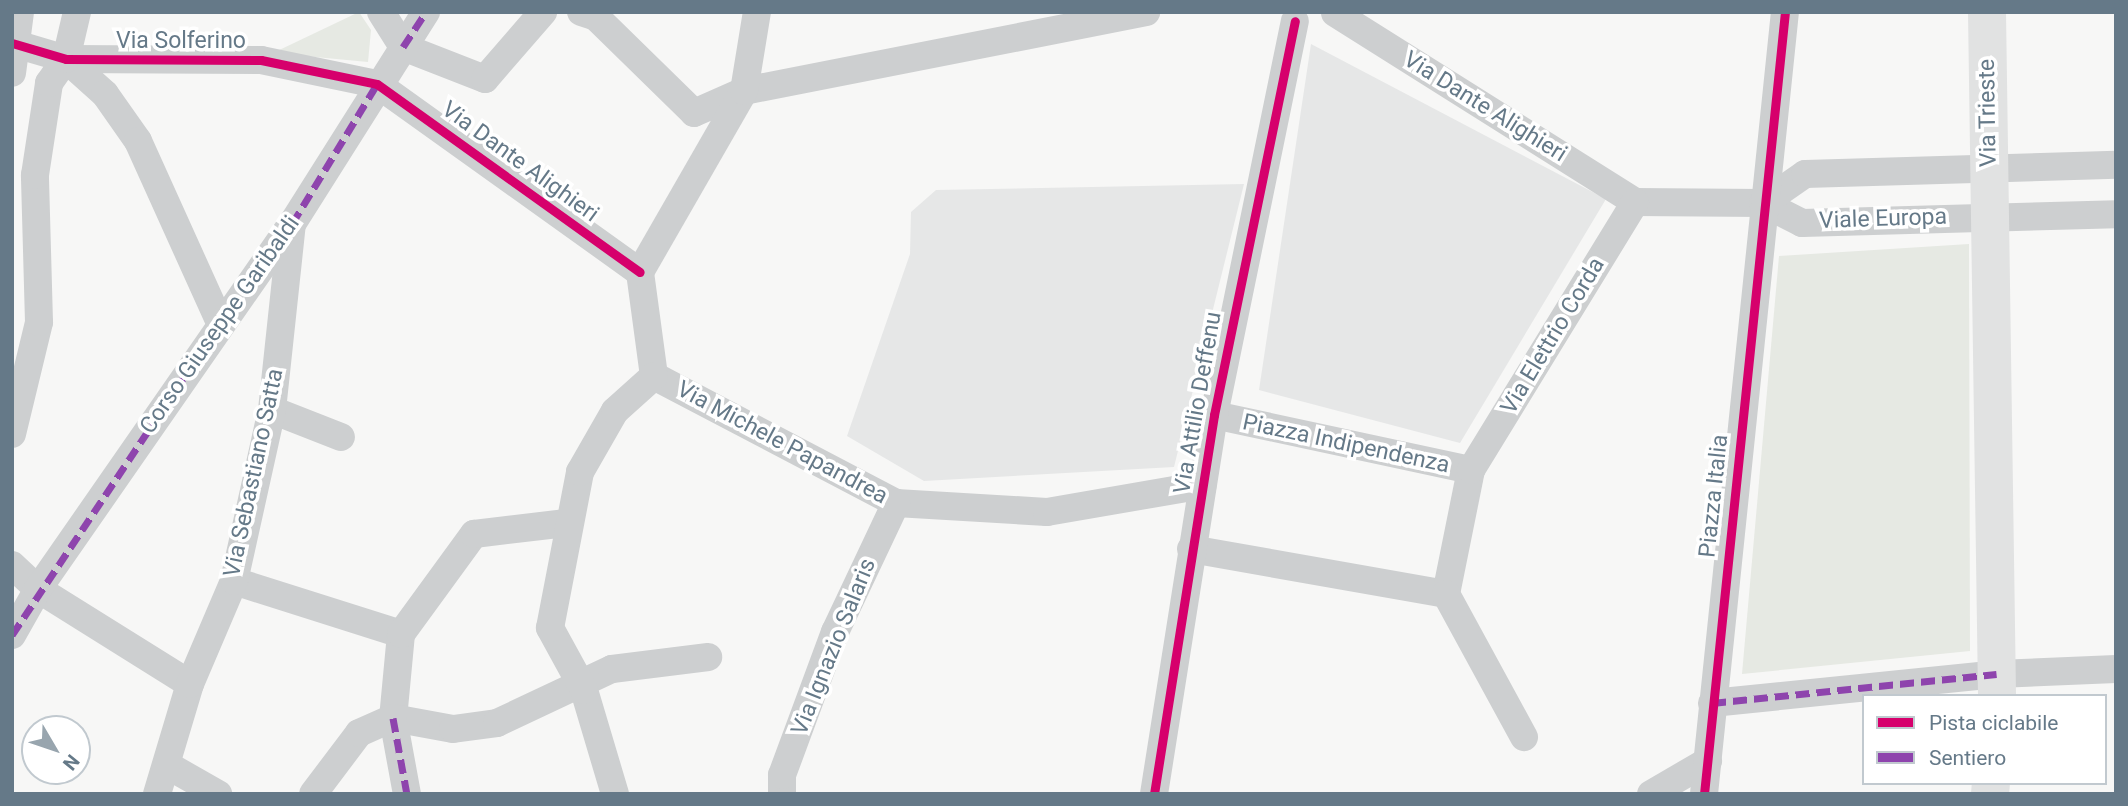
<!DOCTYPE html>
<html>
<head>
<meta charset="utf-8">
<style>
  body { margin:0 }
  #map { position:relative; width:2128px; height:806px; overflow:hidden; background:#f7f7f6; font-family:Roboto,sans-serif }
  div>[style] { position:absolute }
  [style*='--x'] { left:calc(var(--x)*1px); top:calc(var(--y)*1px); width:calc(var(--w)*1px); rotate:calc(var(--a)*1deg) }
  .built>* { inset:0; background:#e6e7e7 }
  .green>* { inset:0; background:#e6e9e3 }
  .street>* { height:28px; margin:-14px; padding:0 14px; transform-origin:14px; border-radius:14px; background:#cdcfd0 }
  .secondary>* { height:38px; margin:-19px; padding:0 19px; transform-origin:19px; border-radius:19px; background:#e1e2e2 }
  .quiet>* { height:7px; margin-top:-3.5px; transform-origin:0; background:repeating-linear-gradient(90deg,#8e44ad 0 14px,transparent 0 21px) }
  .cycleway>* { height:9px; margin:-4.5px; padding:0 4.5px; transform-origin:4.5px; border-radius:4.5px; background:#d6006c }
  span { translate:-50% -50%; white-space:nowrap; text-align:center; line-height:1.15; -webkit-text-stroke:7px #fff; paint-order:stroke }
  .street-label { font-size:23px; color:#657988 }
  .frame { position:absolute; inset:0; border:14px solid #657988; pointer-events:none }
  .legend { position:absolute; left:1862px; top:694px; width:245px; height:91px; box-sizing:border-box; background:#fff; border:2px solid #c1c9cf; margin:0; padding:9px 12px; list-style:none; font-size:21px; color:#657988 }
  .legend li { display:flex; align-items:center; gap:14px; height:35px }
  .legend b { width:35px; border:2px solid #c1c9cf }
  .north { position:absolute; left:21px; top:715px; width:70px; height:70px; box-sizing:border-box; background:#fff; border:2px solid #c1c9cf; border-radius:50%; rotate:129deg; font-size:19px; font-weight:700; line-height:28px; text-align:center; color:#657988 }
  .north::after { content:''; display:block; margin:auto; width:24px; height:32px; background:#98a5ae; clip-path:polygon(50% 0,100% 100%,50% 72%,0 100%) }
</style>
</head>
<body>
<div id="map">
  <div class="built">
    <div style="clip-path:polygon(1311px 44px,1606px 199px,1460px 443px,1259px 390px)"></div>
    <div style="clip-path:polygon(1244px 184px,1174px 467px,924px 481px,847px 436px,910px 254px,911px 212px,936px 190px)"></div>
  </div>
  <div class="green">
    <div style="clip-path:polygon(359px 12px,371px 30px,368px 62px,273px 53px)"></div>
    <div style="clip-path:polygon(1969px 244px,1970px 651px,1742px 674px,1779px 256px)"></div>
  </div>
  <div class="street">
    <div style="--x:381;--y:12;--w:41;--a:57.8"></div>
    <div style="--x:581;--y:12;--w:16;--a:18"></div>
    <div style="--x:596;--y:17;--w:137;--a:44.4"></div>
    <div style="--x:694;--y:113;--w:55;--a:-23.7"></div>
    <div style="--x:744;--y:91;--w:410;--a:-11.1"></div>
    <div style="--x:1335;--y:13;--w:355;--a:32.2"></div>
    <div style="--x:12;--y:43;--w:56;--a:16.5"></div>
    <div style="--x:66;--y:59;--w:195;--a:0.3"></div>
    <div style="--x:261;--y:60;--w:118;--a:11.7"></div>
    <div style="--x:377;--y:84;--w:323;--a:35.6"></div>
    <div style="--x:403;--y:47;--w:88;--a:21.3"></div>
    <div style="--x:485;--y:79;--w:89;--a:-49.1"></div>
    <div style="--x:66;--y:59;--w:52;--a:41.9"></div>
    <div style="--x:105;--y:94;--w:57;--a:54.9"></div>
    <div style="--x:138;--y:141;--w:200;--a:65.7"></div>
    <div style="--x:12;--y:73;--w:62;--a:-82.5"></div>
    <div style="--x:1635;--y:202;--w:128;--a:0.4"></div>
    <div style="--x:1763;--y:203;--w:44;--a:27.1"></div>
    <div style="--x:1802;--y:223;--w:314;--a:-1.6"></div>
    <div style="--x:1763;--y:203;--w:51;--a:-34.6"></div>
    <div style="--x:1805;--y:174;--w:311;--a:-1.7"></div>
    <div style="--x:654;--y:376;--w:273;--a:27.7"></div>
    <div style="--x:896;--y:503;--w:151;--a:3.4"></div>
    <div style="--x:1047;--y:512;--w:158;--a:-9.8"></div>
    <div style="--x:654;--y:376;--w:105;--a:-97.7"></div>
    <div style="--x:640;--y:272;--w:209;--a:-60.1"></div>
    <div style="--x:744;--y:91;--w:80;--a:-80.7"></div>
    <div style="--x:272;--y:410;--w:74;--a:21.4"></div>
    <div style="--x:1214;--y:415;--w:263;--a:12.1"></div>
    <div style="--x:12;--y:434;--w:115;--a:-76.4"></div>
    <div style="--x:39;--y:322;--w:147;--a:-91.6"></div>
    <div style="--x:35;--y:175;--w:93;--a:-81.3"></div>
    <div style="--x:49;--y:83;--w:29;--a:-55"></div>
    <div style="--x:66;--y:59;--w:48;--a:-76.8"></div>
    <div style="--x:1191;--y:549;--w:259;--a:10"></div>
    <div style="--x:12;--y:565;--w:35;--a:43"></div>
    <div style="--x:38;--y:589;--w:179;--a:32"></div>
    <div style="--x:234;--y:581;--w:175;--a:17.6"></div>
    <div style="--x:401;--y:634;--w:84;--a:95.4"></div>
    <div style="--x:393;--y:718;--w:77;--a:79.6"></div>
    <div style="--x:1446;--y:594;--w:126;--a:-78.6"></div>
    <div style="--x:1471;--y:470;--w:314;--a:-58.5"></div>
    <div style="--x:1446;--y:594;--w:163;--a:61.4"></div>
    <div style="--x:401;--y:634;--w:124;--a:-53.9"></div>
    <div style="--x:474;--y:534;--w:93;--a:-6.8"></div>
    <div style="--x:12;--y:635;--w:53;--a:-60.5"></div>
    <div style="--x:38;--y:589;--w:445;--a:-55.2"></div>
    <div style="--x:292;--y:224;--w:251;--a:-57.7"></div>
    <div style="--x:1712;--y:703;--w:286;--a:-5.8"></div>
    <div style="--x:1997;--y:674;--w:119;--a:-2.4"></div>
    <div style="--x:393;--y:718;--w:61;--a:10.4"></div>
    <div style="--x:453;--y:729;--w:44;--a:-7.8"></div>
    <div style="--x:497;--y:723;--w:127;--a:-25.2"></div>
    <div style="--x:612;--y:669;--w:97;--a:-7.1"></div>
    <div style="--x:167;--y:765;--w:59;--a:29.6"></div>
    <div style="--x:157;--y:794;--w:115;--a:-73.3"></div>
    <div style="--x:190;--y:684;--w:112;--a:-66.9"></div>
    <div style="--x:234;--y:581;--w:175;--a:-77.5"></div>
    <div style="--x:272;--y:410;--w:187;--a:-83.9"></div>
    <div style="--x:313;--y:794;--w:76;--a:-53"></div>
    <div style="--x:359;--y:733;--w:37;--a:-24"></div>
    <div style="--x:615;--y:794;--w:109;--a:-106.6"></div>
    <div style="--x:584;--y:690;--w:71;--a:-118.7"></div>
    <div style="--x:550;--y:628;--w:159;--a:-79.1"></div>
    <div style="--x:580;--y:472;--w:70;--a:-60.2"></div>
    <div style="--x:615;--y:411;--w:52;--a:-41.9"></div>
    <div style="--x:782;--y:794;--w:19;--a:-90"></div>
    <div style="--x:782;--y:775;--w:153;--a:-69.7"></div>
    <div style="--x:835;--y:632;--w:143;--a:-64.7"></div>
    <div style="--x:1154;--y:794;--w:384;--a:-81"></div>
    <div style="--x:1214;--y:415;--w:402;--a:-78.4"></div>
    <div style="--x:1651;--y:794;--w:66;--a:-30.1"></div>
    <div style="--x:1704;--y:794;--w:786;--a:-84.09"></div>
  </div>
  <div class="secondary">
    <div style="--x:1987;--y:12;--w:684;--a:89.16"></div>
    <div style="--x:1990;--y:794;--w:11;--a:-85"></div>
  </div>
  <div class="quiet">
    <div style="--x:403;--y:47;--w:42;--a:-56.7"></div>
    <div style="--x:292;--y:224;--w:164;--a:-58.7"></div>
    <div style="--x:12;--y:635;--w:375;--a:-56.3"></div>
    <div style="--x:1712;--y:703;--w:286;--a:-5.8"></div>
    <div style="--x:393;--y:718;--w:77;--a:79.6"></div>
  </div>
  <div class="cycleway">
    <div style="--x:12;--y:43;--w:56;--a:16.5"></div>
    <div style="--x:66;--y:59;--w:195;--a:0.3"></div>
    <div style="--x:261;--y:60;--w:118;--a:11.7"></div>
    <div style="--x:377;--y:84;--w:323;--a:35.6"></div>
    <div style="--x:1154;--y:794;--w:384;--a:-81"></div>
    <div style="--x:1214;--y:415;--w:402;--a:-78.4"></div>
    <div style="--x:1704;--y:794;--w:786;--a:-84.09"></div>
  </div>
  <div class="street-label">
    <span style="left:181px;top:41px">Via Solferino</span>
    <span style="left:1485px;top:107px;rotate:32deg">Via Dante Alighieri</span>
    <span style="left:1988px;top:113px;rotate:-91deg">Via Trieste</span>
    <span style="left:520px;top:162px;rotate:36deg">Via Dante Alighieri</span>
    <span style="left:1883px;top:219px;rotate:-2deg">Viale Europa</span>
    <span style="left:220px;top:325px;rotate:-55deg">Corso Giuseppe Garibaldi</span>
    <span style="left:1553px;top:336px;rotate:-59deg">Via Elettrio Corda</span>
    <span style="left:1198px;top:403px;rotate:-80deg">Via Attilio Deffenu</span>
    <span style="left:782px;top:443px;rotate:28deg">Via Michele Papandrea</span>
    <span style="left:1346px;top:444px;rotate:12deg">Piazza Indipendenza</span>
    <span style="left:254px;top:473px;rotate:-78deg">Via Sebastiano Satta</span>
    <span style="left:1714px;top:496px;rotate:-84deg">Piazza Italia</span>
    <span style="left:834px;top:647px;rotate:-68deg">Via Ignazio Salaris</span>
  </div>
  <div class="frame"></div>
  <ul class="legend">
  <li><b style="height:9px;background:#d6006c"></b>Pista ciclabile</li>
  <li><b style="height:9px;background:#8e44ad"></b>Sentiero</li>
  </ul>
  <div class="north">N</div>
</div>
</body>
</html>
